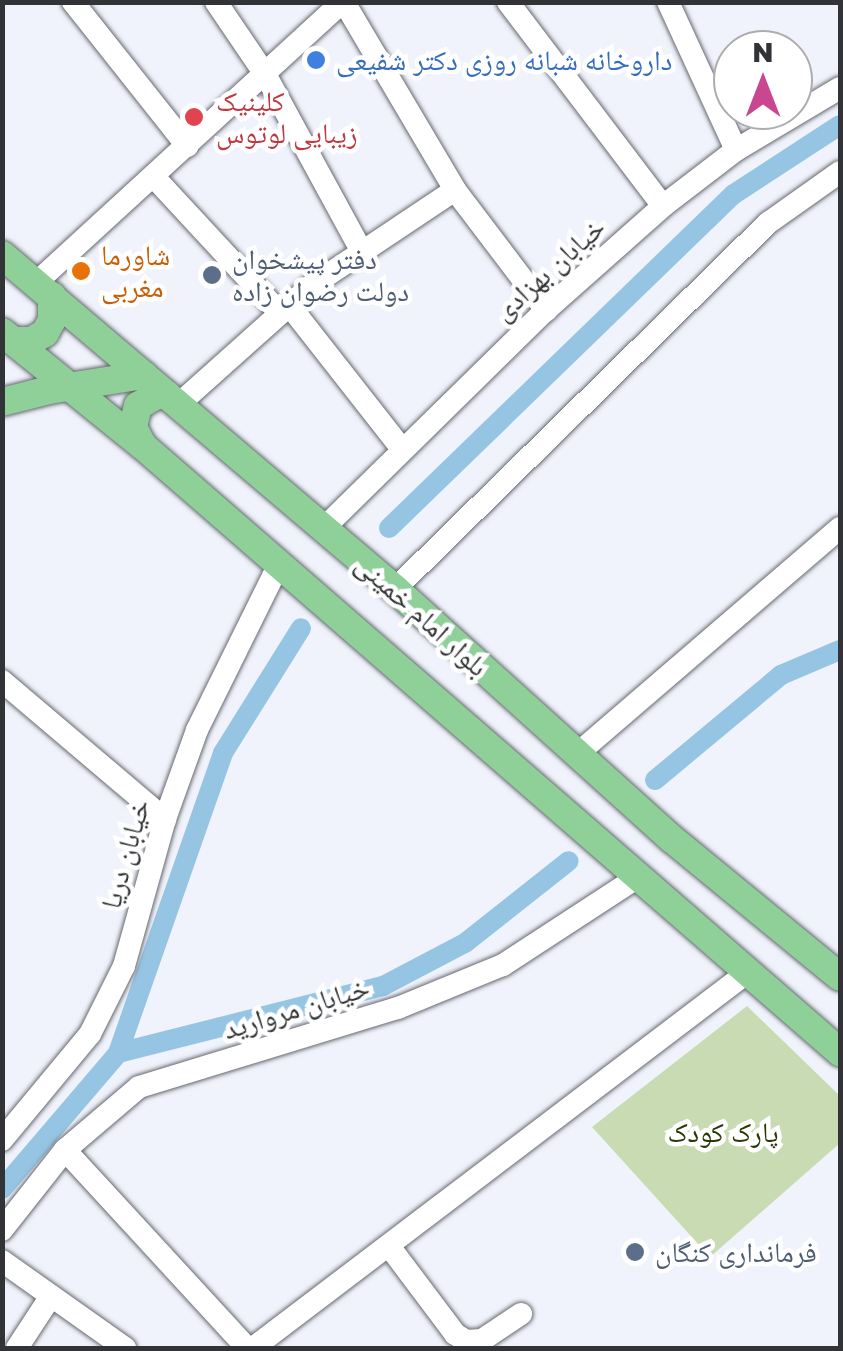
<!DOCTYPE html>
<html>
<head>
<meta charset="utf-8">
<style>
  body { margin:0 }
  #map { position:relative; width:843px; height:1351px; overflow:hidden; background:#f0f3fb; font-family:"Golos Text","Noto Naskh Arabic",sans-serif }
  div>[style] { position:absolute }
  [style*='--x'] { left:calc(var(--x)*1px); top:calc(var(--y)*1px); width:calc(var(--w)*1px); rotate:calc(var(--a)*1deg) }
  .green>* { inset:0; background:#c9dbb2 }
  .canal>* { height:20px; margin:-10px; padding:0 10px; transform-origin:10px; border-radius:10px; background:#96c5e4 }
  .roads { filter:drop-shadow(0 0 2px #666970) drop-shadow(0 0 2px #666970) }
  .minor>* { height:22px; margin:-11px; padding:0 11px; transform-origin:11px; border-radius:11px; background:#fff }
  .major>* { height:28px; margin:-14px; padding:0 14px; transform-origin:14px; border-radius:14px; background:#8ed098 }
  .dots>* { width:28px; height:28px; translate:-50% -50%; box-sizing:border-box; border:5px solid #fff; border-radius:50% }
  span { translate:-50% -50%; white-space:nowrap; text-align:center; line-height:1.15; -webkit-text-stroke:9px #fff; paint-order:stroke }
  .shop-label { font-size:28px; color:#366cbe }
  .left { translate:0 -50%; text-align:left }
  .health-label { font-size:28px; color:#be3a42 }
  .food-label { font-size:28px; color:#c56008 }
  .service-label { font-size:28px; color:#4e5e75 }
  .street-label { font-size:28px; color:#313336 }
  .park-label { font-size:28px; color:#273804 }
  .frame { position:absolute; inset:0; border:5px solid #313336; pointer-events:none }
  .north { position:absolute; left:713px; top:30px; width:100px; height:100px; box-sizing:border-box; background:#fff; border:2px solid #adadaf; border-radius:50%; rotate:0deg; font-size:28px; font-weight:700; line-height:40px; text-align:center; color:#313336 }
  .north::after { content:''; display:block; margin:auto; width:35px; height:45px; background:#c9478f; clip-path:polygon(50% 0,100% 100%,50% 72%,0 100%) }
</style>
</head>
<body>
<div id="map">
  <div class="green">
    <div style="clip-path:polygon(747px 1006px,840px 1096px,840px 1143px,710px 1257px,592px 1127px)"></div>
  </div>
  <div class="canal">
    <div style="--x:389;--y:528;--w:480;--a:-44.1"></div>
    <div style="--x:734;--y:194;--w:126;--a:-33.1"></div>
    <div style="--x:655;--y:780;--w:164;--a:-39.8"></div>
    <div style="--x:781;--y:675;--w:64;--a:-23"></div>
    <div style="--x:118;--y:1053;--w:273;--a:-14.2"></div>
    <div style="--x:383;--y:986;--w:93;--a:-27.7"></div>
    <div style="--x:465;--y:943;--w:132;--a:-38.3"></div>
    <div style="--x:2;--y:1189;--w:179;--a:-49.5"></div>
    <div style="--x:118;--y:1053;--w:318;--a:-70.7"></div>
    <div style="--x:223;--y:753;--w:147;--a:-58"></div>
  </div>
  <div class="roads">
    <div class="minor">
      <div style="--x:73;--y:2;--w:184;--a:51.6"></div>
      <div style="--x:216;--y:2;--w:87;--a:55.8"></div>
      <div style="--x:265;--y:74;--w:203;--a:61.4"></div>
      <div style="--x:344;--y:2;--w:218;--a:59.4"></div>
      <div style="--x:455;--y:190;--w:151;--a:52.8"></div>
      <div style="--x:508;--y:2;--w:256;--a:52.8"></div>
      <div style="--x:668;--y:2;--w:163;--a:65.3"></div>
      <div style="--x:153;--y:176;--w:187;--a:47.2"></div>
      <div style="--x:38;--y:281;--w:413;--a:-42.5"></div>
      <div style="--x:289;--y:305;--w:183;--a:51.9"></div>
      <div style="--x:179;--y:404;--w:177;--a:-41.8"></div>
      <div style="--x:311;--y:286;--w:173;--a:-33.7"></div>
      <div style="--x:325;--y:527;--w:310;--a:-44.5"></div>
      <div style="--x:546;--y:310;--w:157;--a:-41.6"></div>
      <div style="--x:663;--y:206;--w:92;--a:-37.5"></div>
      <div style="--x:736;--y:150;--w:121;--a:-30.8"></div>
      <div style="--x:395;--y:589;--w:523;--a:-44.46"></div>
      <div style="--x:768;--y:223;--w:88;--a:-35.3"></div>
      <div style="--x:2;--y:681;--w:214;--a:40.3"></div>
      <div style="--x:576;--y:755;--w:348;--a:-40.7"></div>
      <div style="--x:2;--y:1140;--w:138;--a:-50.3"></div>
      <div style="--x:90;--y:1034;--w:76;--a:-63.4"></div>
      <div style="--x:124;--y:966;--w:153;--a:-74.4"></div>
      <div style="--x:165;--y:819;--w:95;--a:-70.2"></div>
      <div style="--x:197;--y:730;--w:183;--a:-63.7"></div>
      <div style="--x:65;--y:1150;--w:269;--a:47.4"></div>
      <div style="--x:2;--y:1230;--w:102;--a:-51.8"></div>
      <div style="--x:65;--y:1150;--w:97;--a:-40.4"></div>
      <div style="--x:139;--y:1087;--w:271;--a:-17"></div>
      <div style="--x:398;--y:1008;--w:113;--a:-22.3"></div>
      <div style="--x:503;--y:965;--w:161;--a:-33.1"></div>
      <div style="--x:389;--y:1246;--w:110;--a:53.1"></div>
      <div style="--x:455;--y:1334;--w:13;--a:32"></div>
      <div style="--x:466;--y:1341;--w:16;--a:-4"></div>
      <div style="--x:482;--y:1340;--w:47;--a:-33.7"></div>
      <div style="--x:2;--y:1261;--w:151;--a:35.3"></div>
      <div style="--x:17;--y:1348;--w:62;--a:-56.8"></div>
      <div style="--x:253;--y:1348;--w:622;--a:-37.22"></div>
    </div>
    <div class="major">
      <div style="--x:2;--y:255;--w:516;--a:40.36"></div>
      <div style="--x:395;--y:589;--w:373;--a:42.1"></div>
      <div style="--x:672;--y:839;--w:217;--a:39.4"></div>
      <div style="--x:2;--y:332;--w:181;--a:39"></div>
      <div style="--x:143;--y:446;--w:924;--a:41.01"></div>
      <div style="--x:16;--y:341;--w:15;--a:0"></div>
      <div style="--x:31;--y:341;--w:16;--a:-30"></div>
      <div style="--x:45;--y:333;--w:15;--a:-62"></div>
      <div style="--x:52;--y:320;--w:24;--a:-90"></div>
      <div style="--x:2;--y:402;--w:49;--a:-14.3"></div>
      <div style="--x:49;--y:390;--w:96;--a:-9"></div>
      <div style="--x:143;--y:446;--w:21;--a:-118"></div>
      <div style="--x:133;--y:427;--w:22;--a:-77"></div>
      <div style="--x:138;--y:406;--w:21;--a:-31"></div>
      <div style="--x:156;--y:395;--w:11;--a:0"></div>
    </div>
  </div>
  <div class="dots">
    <div style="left:316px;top:60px;background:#3f7fe0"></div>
    <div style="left:194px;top:117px;background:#e0444e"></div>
    <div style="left:81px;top:271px;background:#e8710a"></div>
    <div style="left:212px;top:275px;background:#5c6f8a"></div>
    <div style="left:635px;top:1252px;background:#5c6f8a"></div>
  </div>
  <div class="shop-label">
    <span class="left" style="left:336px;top:60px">داروخانه شبانه روزی دکتر شفیعی</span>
  </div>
  <div class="health-label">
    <span class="left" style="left:216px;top:117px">کلینیک<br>زیبایی لوتوس</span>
  </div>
  <div class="food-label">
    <span class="left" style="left:101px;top:271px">شاورما<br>مغربی</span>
  </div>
  <div class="service-label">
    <span class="left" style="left:232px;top:275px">دفتر پیشخوان<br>دولت رضوان زاده</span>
    <span class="left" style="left:655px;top:1252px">فرمانداری کنگان</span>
  </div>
  <div class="street-label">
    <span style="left:549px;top:269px;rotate:-42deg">خیابان بهزادی</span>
    <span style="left:422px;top:615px;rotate:42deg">بلوار امام خمینی</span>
    <span style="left:125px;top:854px;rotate:-74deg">خیابان دریا</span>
    <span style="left:296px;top:1008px;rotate:-17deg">خیابان مروارید</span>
  </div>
  <div class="park-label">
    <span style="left:723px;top:1132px">پارک کودک</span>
  </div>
  <div class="frame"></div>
  <div class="north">N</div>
</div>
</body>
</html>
